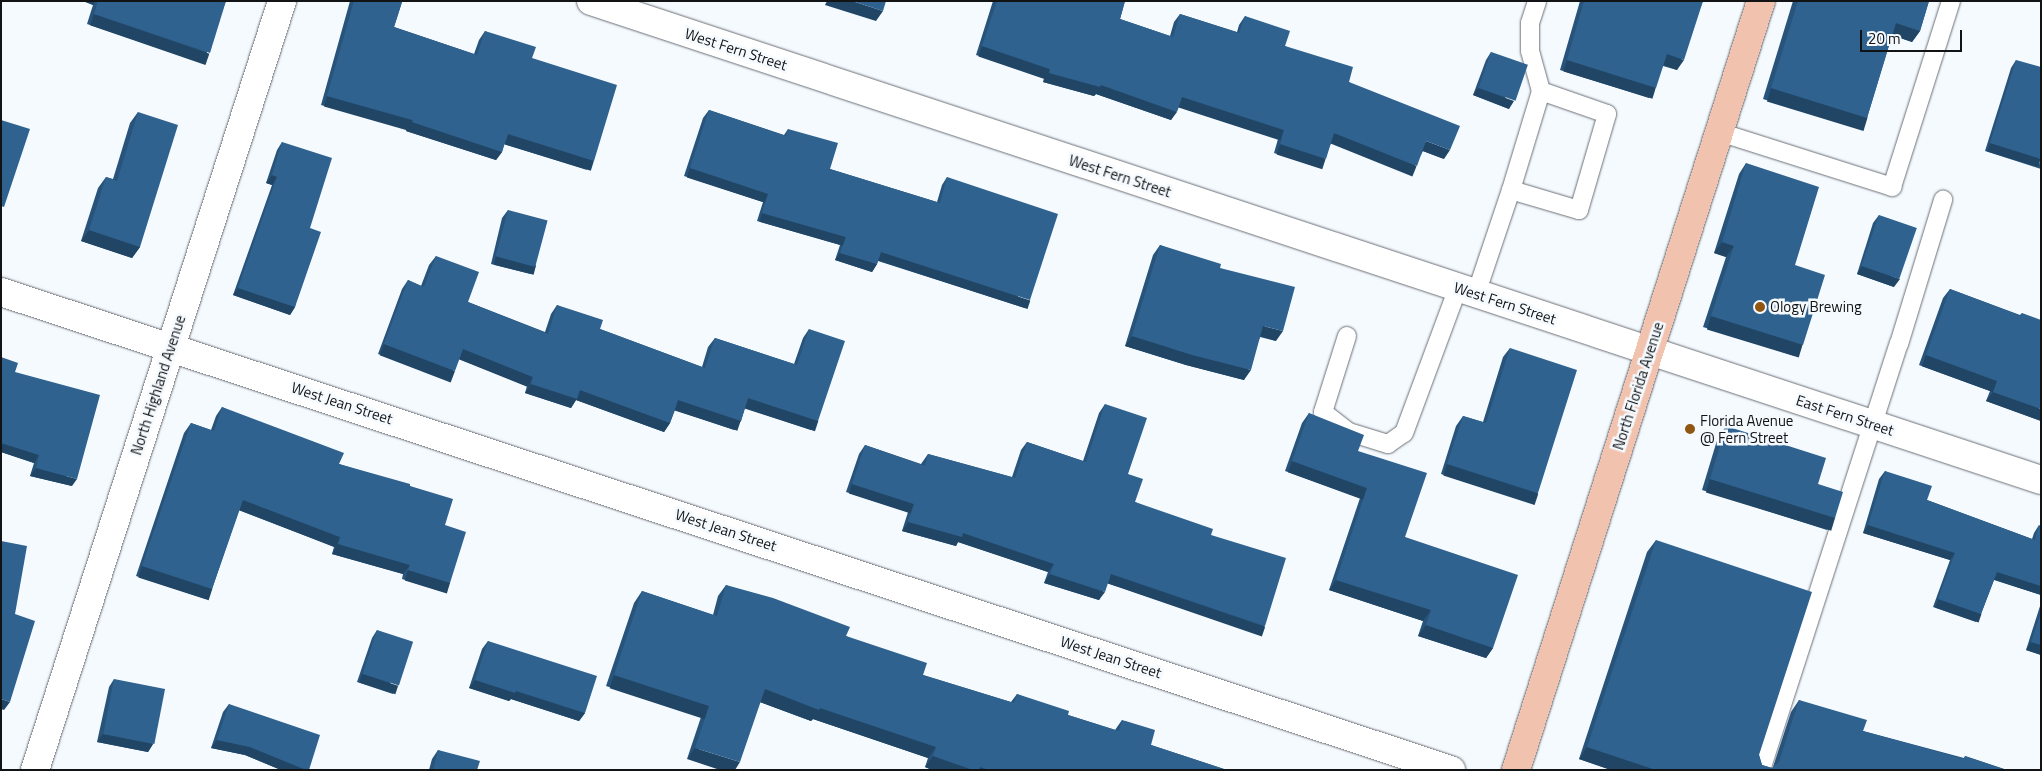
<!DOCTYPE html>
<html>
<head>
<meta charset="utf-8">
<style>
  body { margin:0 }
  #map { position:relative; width:2042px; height:771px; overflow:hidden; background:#f5faff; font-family:"Titillium Web",sans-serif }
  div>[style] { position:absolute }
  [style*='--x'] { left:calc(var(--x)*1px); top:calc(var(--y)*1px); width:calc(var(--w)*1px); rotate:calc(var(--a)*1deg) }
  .roads { filter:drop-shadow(0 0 1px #6a6f75) drop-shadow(0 0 1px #6a6f75) }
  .lane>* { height:18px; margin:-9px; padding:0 9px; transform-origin:9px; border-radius:9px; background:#fff }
  .street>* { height:28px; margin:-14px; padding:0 14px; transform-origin:14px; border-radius:14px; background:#fff }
  .primary>* { height:28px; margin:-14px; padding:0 14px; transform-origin:14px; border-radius:14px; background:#f1c2ae }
  .wall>* { inset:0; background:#28547b }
  .shaded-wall>* { inset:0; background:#214564; transform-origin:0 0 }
  .building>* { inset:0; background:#2f628f; transform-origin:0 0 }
  .dots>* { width:14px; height:14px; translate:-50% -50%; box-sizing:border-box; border:2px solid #f5faff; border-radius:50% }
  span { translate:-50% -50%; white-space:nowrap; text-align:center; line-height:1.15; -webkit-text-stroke:5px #f5faff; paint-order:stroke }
  .street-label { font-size:15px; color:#111315 }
  .poi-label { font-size:15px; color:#111315 }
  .left { translate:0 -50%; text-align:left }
  .frame { position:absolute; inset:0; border:2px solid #111315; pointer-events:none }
  .scale { position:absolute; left:1860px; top:30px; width:102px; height:22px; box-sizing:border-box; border:2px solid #111315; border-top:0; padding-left:6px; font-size:15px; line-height:18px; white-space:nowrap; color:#111315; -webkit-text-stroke:4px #f5faff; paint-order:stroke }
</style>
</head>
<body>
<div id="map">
  <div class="roads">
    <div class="lane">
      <div style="--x:1719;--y:132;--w:182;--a:17.6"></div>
      <div style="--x:1892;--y:187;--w:195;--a:-72.4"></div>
      <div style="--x:1511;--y:190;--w:71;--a:16.4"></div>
      <div style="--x:1579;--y:210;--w:100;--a:-73.7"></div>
      <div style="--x:1607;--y:114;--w:70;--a:-160.8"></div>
      <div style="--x:1476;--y:294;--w:110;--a:-71.4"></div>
      <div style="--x:1511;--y:190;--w:103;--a:-73.1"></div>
      <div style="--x:1541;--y:91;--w:41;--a:-105.4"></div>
      <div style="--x:1530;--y:51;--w:28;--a:-90"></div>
      <div style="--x:1530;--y:23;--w:23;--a:-72"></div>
      <div style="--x:1347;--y:336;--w:80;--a:107.5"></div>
      <div style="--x:1323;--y:412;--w:33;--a:38"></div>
      <div style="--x:1349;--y:432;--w:41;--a:17.1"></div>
      <div style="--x:1388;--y:444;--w:19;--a:-35"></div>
      <div style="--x:1404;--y:433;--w:155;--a:-69.6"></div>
      <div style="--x:1761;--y:770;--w:448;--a:-72.1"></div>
      <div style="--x:1899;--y:344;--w:151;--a:-73"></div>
    </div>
    <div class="street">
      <div style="--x:591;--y:1;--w:1527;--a:18.28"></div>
      <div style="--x:1;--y:292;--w:1527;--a:18.25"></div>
      <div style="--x:35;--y:770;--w:808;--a:-72.19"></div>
    </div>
    <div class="primary">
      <div style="--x:1516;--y:770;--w:807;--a:-72.33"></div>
    </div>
  </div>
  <div class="wall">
    <div style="clip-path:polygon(83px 1px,226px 1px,203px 63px,87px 24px,93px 5px)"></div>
    <div style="clip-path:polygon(350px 1px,402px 2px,394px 27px,474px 54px,479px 40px,485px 31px,532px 58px,587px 170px,504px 144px,502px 152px,496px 160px,406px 131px,407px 129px,321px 105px)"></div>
    <div style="clip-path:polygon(993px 1px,1125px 1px,1120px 19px,1170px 36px,1174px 22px,1180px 14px,1237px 32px,1239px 25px,1245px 16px,1285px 46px,1349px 82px,1444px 159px,1423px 151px,1411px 174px,1331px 143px,1320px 168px,1274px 153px,1278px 139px,1179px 107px,1171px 120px,1096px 94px,1094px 96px,1043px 82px,1044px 78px,976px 55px)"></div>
    <div style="clip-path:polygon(1580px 1px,1703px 1px,1677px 70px,1663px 66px,1649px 98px,1560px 70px)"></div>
    <div style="clip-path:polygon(1793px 1px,1929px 1px,1920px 31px,1912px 42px,1892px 35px,1867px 118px,1859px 129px,1763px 99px)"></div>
    <div style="clip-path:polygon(1491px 52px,1509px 109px,1473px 95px,1486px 60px)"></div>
    <div style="clip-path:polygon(2016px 60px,2041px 169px,1985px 151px,2011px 68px)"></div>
    <div style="clip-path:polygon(709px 110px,784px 135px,788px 129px,830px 169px,937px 202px,942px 185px,947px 177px,1025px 308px,878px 261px,877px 264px,872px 272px,835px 260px,840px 245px,757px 221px,763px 202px,684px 176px,703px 118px)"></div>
    <div style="clip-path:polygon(138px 112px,140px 247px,132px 258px,81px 241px,98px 188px,106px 177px,113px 179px,130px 123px)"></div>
    <div style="clip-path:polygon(282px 142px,310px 228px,295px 307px,290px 315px,233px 295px,272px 185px,266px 183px,277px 150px)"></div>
    <div style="clip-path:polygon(1746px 163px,1795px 265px,1795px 356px,1703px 327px,1726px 257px,1714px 253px,1739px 174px)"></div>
    <div style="clip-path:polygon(508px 210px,536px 266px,531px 274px,491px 264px,502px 218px)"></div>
    <div style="clip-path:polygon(1879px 215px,1894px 287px,1857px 274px,1873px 223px)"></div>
    <div style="clip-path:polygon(1160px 245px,1220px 268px,1276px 341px,1260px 337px,1244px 380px,1186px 365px,1125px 346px,1153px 255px)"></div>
    <div style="clip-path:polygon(436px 256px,468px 302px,545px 332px,551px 314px,557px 305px,600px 329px,702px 367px,708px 347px,715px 338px,794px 364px,803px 338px,809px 329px,818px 421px,811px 430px,745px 408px,741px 421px,734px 430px,675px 410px,670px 423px,664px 432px,576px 400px,571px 408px,525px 393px,527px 386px,459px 359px,449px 380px,378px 354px,402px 289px,408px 280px,421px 286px,429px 265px)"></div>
    <div style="clip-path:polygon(1950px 289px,2020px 315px,2022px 313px,2041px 421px,1986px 401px,1990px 391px,1919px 365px,1943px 298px)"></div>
    <div style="clip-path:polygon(1510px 348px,1538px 493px,1531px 502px,1441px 474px,1456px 426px,1463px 416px,1483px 422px,1503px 357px)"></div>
    <div style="clip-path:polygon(1px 357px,72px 486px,30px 476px,34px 463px,1px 452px)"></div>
    <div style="clip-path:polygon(1105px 404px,1128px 474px,1135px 502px,1211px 535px,1265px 626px,1259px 634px,1107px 583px,1099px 600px,1044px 583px,1048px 572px,958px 542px,956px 546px,902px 531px,908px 512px,846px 492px,859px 454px,865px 445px,921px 464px,928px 454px,1012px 477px,1021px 450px,1027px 442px,1083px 461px,1099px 413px)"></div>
    <div style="clip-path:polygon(222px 407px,339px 464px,410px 486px,445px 525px,450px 583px,444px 592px,402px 579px,403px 574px,332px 554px,334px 547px,239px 510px,212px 589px,206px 599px,136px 576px,184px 433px,191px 423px,211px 430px,216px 416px)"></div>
    <div style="clip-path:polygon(1309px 413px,1358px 451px,1405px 537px,1493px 648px,1486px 658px,1418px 636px,1423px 621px,1329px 590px,1360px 498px,1285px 471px,1302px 423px)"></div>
    <div style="clip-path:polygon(1726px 426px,1818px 484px,1827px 530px,1702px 490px,1718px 437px)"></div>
    <div style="clip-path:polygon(1885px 471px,1927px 500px,2032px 539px,2034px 533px,2039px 525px,2041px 595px,1994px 580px,1981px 614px,1976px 622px,1933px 607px,1950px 560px,1863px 533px,1879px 479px)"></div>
    <div style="clip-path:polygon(1656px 540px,1759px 755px,1762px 765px,1772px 768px,1773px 767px,1791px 712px,1799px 700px,1863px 731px,1964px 758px,1965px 756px,2007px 770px,1611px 770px,1579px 759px,1647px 552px)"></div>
    <div style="clip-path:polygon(726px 585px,846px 636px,923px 675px,1011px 702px,1017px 694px,1068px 715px,1115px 730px,1122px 720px,1151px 745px,1227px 770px,932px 770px,925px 767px,928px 758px,813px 719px,811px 721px,760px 702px,687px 759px,701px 717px,606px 686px,634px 603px,642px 591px,713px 615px,718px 596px)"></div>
    <div style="clip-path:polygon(2041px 603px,2041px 655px,2026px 650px)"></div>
    <div style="clip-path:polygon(377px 630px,393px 694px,357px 682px,372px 638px)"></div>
    <div style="clip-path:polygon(488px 641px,585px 713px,579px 721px,511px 699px,509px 701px,469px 688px,482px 649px)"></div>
    <div style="clip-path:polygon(114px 679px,153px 744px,148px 752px,97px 742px,109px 687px)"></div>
    <div style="clip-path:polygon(229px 704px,309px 770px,281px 770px,245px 755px,211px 748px,223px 712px)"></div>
    <div style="clip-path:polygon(438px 750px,477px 770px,429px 770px,432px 759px)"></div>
  </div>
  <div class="shaded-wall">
    <div style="clip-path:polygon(83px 1px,96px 1px,93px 5px)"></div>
    <div style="clip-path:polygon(827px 1px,852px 1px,883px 11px,876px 21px,825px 5px)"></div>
    <div style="left:94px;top:14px;width:122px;height:12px;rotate:19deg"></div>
    <div style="clip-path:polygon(1896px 23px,1920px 31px,1912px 42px,1888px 34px)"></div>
    <div style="left:982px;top:46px;width:72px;height:11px;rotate:19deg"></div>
    <div style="clip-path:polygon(1667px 54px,1684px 60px,1677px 70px,1660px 64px)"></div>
    <div style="left:1567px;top:60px;width:93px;height:12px;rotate:17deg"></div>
    <div style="clip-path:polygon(1049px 73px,1101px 85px,1177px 112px,1171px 120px,1096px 94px,1094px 96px,1043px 82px)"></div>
    <div style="clip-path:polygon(1478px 88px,1514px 101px,1509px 109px,1473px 95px)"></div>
    <div style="left:1771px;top:88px;width:101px;height:14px;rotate:17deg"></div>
    <div style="left:327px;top:96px;width:89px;height:11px;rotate:16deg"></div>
    <div style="left:1182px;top:97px;width:107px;height:11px;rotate:18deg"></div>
    <div style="clip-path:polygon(412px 122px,502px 152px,496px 160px,406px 131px)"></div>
    <div style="left:1334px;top:133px;width:89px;height:11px;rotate:22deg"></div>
    <div style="left:508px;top:134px;width:90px;height:11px;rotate:17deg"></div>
    <div style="clip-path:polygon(1426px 141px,1450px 150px,1444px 159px,1420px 150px)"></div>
    <div style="left:1990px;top:143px;width:53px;height:9px;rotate:17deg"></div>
    <div style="left:1280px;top:144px;width:48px;height:11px;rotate:18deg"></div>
    <div style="left:690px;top:168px;width:82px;height:10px;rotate:18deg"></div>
    <div style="clip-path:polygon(272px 175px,277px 177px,272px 185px,266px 183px)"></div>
    <div style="left:762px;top:213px;width:87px;height:9px;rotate:16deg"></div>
    <div style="clip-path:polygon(89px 230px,140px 247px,132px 258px,81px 241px)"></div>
    <div style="clip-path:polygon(1722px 242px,1734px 246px,1726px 257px,1714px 253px)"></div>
    <div style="left:881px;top:252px;width:157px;height:9px;rotate:18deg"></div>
    <div style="clip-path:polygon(840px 253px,877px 264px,872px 272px,835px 260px)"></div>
    <div style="left:496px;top:256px;width:41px;height:9px;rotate:14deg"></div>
    <div style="clip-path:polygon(1862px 266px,1900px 279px,1894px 287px,1857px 274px)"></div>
    <div style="clip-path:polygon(238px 288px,295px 307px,290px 315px,233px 295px)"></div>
    <div style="left:1711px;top:316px;width:96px;height:14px;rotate:17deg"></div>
    <div style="clip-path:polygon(1263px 326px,1283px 331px,1276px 341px,1256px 335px)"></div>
    <div style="clip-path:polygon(1132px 336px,1251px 370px,1244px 380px,1186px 365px,1125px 346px)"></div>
    <div style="left:384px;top:344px;width:76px;height:12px;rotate:21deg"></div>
    <div style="left:463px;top:349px;width:75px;height:11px;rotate:22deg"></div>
    <div style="left:1926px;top:355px;width:76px;height:12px;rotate:20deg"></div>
    <div style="clip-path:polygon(531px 384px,580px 390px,670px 423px,664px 432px,576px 400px,571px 408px,525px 393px)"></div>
    <div style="clip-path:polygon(1993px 392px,2041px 409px,2041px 421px,1986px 401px)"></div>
    <div style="left:748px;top:398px;width:74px;height:11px;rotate:18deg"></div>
    <div style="left:678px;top:400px;width:66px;height:11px;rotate:18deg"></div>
    <div style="clip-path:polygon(1px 443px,39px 455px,34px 463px,1px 452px)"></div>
    <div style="left:1292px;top:461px;width:80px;height:12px;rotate:20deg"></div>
    <div style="left:1447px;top:464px;width:96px;height:12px;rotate:18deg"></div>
    <div style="clip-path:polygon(36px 468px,77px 479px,72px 486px,30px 476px)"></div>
    <div style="left:1710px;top:479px;width:131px;height:14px;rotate:17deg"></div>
    <div style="left:852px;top:484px;width:65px;height:10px;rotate:18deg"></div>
    <div style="left:243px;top:500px;width:104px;height:11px;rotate:21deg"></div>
    <div style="clip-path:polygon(908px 522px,963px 533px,1054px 564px,1048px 572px,958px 542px,956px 546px,902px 531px)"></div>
    <div style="clip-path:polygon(1868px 525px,1955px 553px,1950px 560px,1863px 533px)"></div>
    <div style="clip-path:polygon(338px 544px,410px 565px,403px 574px,332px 554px)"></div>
    <div style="left:142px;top:566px;width:74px;height:12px;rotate:18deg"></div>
    <div style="left:408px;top:570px;width:44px;height:11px;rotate:17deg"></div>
    <div style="clip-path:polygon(1997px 572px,2041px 586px,2041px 595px,1992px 579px)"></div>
    <div style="clip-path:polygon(1050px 574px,1105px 592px,1099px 600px,1044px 583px)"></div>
    <div style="left:1111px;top:574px;width:163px;height:10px;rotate:19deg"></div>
    <div style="clip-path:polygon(1336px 580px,1431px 610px,1423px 621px,1329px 590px)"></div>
    <div style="left:1938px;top:599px;width:46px;height:9px;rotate:19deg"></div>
    <div style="clip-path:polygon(1426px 625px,1493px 648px,1486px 658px,1418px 636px)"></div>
    <div style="clip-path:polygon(2031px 642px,2041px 645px,2041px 655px,2026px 650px)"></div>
    <div style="left:362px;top:674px;width:38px;height:9px;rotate:18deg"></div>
    <div style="left:614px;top:675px;width:100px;height:14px;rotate:18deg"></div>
    <div style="clip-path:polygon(475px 680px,516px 691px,585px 713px,579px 721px,511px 699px,509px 701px,469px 688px)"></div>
    <div style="clip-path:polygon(765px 689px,820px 708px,936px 747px,928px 758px,813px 719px,811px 721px,757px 701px)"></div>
    <div style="clip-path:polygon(1px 699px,10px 702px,4px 710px,1px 709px)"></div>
    <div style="clip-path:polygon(103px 734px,153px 744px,148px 752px,97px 742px)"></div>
    <div style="clip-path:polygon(217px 740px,250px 747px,306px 770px,281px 770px,245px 755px,211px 748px)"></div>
    <div style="clip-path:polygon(1587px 747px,1656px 770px,1611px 770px,1579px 759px)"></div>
    <div style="clip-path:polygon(695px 748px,740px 762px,735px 770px,720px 770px,687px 759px)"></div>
    <div style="clip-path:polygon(933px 756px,973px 770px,932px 770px,925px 767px)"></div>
    <div style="clip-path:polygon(980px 767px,989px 770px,978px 770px)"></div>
  </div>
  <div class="building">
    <div style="clip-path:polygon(98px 1px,226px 1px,210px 53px,94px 14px)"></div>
    <div style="clip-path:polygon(354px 1px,402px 2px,394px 27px,477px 55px,485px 31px,536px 47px,532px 58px,617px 85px,594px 161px,508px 134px,502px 152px,412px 122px,413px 120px,327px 96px)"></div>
    <div style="clip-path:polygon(852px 1px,886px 1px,883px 11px)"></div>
    <div style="clip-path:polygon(997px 1px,1125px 1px,1120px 19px,1173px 37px,1180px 14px,1239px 33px,1245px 16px,1290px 31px,1285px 46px,1353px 67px,1349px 82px,1460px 126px,1450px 150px,1426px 141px,1417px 166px,1334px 133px,1326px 159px,1280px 144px,1284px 130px,1182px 97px,1177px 112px,1101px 85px,1100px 87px,1049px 73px,1050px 69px,982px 46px)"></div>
    <div style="clip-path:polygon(1584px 1px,1703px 1px,1684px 60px,1667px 54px,1656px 88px,1567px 60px)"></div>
    <div style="clip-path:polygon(1798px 1px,1929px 1px,1920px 31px,1896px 23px,1867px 118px,1771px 88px)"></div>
    <div style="left:1491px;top:52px;width:39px;height:38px;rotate:19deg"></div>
    <div style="clip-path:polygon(2016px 60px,2041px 67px,2041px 159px,1990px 143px)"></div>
    <div style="clip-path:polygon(709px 110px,786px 136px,788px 129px,838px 143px,830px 169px,940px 203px,947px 177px,1058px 214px,1030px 300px,881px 252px,877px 264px,840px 253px,846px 237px,762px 213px,768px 194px,690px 168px)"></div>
    <div style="clip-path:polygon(138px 112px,178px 125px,140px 247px,89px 230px,106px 177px,117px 181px)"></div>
    <div style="clip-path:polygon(1px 120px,30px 129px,4px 207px,1px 206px)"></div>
    <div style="clip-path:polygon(282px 142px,332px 158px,310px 228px,321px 232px,295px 307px,238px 288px,277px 177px,272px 175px)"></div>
    <div style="clip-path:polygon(1746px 163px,1819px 187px,1795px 265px,1825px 275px,1803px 345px,1711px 316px,1734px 246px,1722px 242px)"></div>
    <div style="left:508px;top:210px;width:41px;height:48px;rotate:15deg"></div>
    <div style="left:1879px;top:215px;width:40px;height:54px;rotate:19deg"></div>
    <div style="clip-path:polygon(1160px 245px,1221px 264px,1220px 268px,1295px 287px,1283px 331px,1263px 326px,1251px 370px,1192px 355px,1132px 336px)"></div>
    <div style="clip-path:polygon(436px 256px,479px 272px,468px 302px,548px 334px,557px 305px,603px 320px,600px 329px,705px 368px,715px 338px,797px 365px,809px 329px,845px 341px,818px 421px,748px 398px,741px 421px,678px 400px,670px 423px,580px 390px,577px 399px,531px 384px,533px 377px,463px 349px,455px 371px,384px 344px,408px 280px,424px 287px)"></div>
    <div style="clip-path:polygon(1950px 289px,2021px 316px,2022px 313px,2041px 320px,2041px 409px,1993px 392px,1997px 381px,1926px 355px)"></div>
    <div style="clip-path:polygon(1510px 348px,1577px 370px,1538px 493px,1447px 464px,1463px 416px,1486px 423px)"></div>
    <div style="clip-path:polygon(1px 357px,18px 363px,15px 372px,100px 395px,77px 479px,36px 468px,39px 455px,1px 443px)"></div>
    <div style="clip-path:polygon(1105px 404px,1147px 418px,1128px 474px,1143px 479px,1135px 502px,1213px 529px,1211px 535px,1286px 558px,1265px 626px,1111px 574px,1105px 592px,1050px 574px,1054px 564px,963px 533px,962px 537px,908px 522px,914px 504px,852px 484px,865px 445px,925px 466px,928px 454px,1015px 478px,1027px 442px,1086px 462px)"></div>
    <div style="clip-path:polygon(222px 407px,344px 453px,339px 464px,410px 484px,410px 486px,453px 499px,445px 525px,466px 532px,450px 583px,408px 570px,410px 565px,338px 544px,340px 537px,243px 500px,212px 589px,142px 566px,191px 423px,214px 431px)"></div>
    <div style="clip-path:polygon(1309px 413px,1364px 435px,1358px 451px,1427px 473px,1405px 537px,1518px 575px,1493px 648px,1426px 625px,1431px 610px,1336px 580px,1367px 488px,1292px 461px)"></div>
    <div style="clip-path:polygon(1726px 426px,1826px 458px,1818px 484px,1843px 492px,1835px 518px,1710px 479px)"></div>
    <div style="clip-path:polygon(1885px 471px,1932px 486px,1927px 500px,2035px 540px,2039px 525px,2041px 526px,2041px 586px,1997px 572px,1981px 614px,1938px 599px,1955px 553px,1868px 525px)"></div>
    <div style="clip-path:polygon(1656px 540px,1812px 592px,1759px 755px,1762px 765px,1772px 768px,1779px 762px,1799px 700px,1867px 720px,1863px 731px,1964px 759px,1965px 756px,2007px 770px,1656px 770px,1587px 747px)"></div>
    <div style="clip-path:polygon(1px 541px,27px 546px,15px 614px,35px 621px,10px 702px,1px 699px)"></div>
    <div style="clip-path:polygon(726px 585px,773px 598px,850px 627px,846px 636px,927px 663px,923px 675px,1014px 703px,1017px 694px,1069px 711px,1068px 715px,1119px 731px,1122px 720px,1155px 730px,1151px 745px,1227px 770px,989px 770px,980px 767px,979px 770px,973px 770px,933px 756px,936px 747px,820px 708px,819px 710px,765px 689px,740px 762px,695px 748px,709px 706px,614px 675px,642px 591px,717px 616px)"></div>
    <div style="clip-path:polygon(2041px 613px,2041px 645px,2031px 642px)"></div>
    <div style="left:377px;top:630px;width:38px;height:46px;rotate:18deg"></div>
    <div style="clip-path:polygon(488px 641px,597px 676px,585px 713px,516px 691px,515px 693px,475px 680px)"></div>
    <div style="left:114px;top:679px;width:52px;height:56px;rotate:11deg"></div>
    <div style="clip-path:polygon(229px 704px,320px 735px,309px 770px,306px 770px,250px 747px,217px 740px)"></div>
    <div style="clip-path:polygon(438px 750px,480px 761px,477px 770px,433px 770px)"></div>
  </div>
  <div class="dots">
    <div style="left:1760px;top:307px;background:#905612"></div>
    <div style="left:1690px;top:429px;background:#905612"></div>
  </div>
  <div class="street-label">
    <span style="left:736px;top:49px;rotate:18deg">West Fern Street</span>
    <span style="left:1120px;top:176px;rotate:18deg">West Fern Street</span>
    <span style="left:1505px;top:303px;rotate:18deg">West Fern Street</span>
    <span style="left:158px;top:385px;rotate:-72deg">North Highland Avenue</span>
    <span style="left:1638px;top:386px;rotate:-72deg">North Florida Avenue</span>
    <span style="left:342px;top:403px;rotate:18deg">West Jean Street</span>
    <span style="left:1845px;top:415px;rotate:18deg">East Fern Street</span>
    <span style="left:726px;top:530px;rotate:18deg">West Jean Street</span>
    <span style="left:1111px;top:657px;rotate:18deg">West Jean Street</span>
  </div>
  <div class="poi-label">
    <span class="left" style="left:1770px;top:307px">Ology Brewing</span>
    <span class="left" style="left:1700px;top:429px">Florida Avenue<br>@ Fern Street</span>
  </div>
  <div class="frame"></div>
  <div class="scale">20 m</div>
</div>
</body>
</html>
